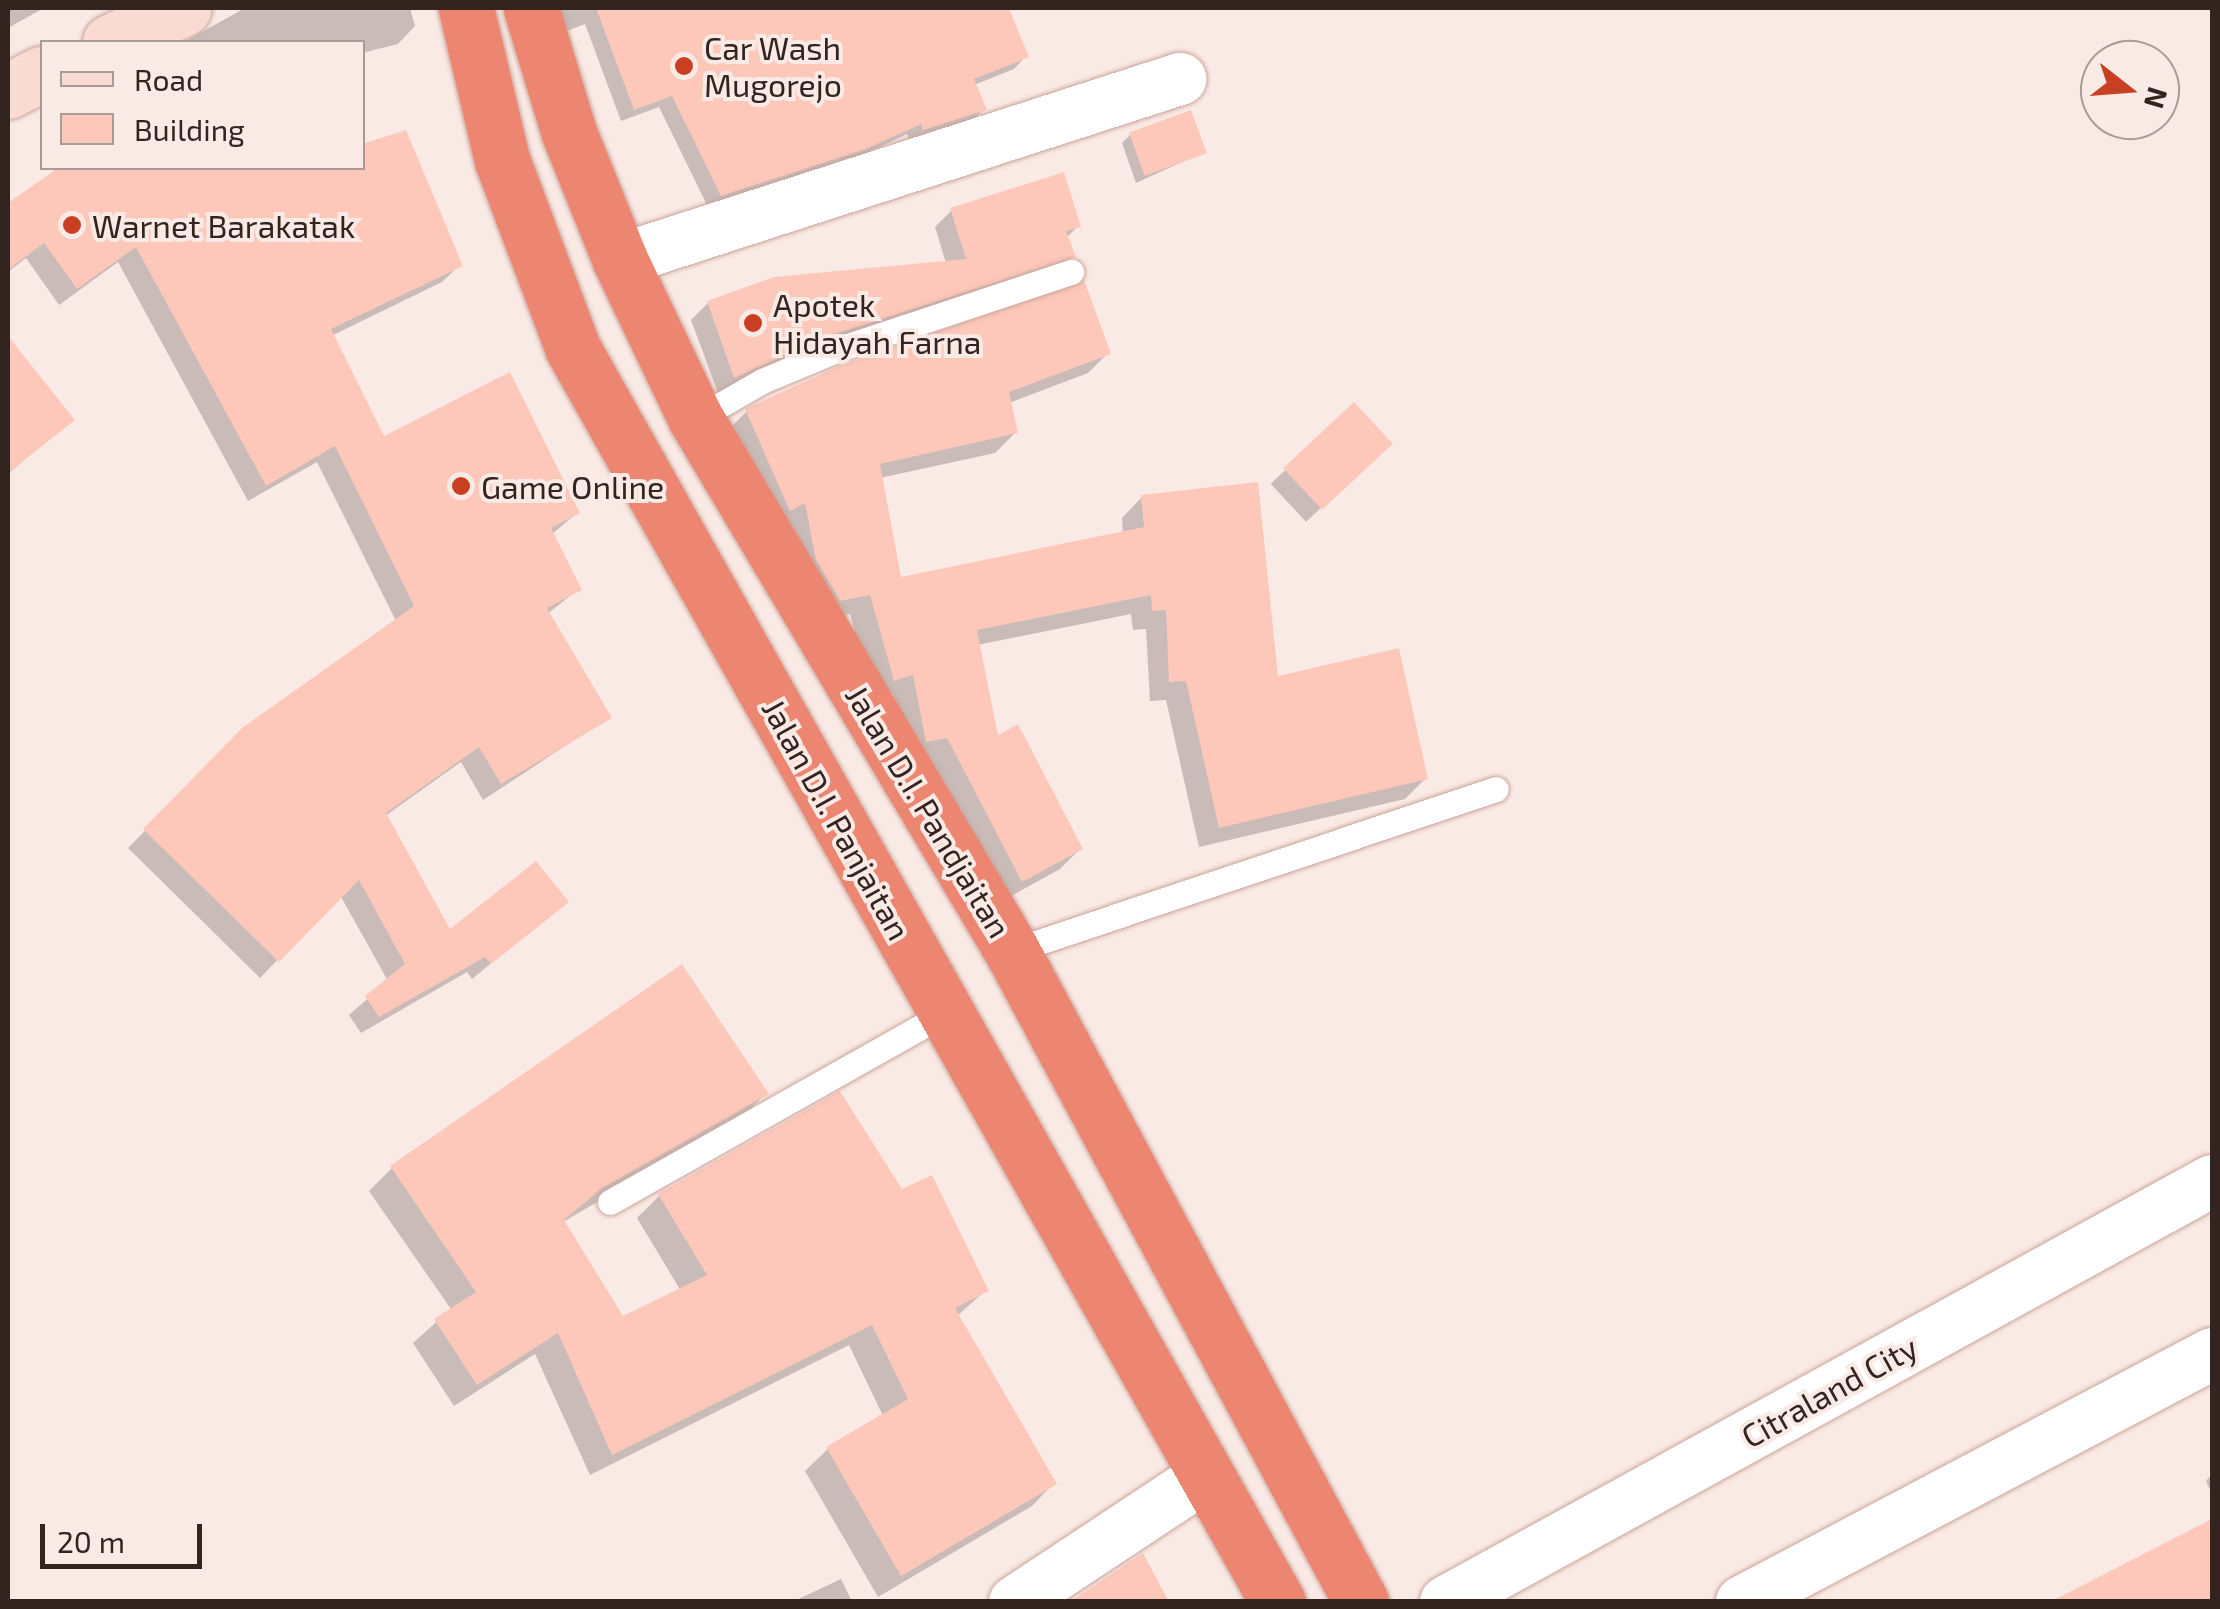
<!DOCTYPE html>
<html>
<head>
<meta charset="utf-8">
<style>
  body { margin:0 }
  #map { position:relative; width:2220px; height:1609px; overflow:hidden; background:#faeae6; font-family:"Exo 2",sans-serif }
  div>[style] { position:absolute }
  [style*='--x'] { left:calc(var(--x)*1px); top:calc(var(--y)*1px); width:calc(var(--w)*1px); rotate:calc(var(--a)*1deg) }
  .shadow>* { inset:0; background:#0003; transform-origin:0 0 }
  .building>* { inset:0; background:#fdc7ba; transform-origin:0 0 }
  .roads { filter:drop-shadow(0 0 2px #caa49a) drop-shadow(0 0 2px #caa49a) }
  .lane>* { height:25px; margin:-12.5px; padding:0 12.5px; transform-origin:12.5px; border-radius:12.5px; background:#fff }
  .street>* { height:52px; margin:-26px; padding:0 26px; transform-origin:26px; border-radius:26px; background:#fff }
  .secondary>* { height:55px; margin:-27.5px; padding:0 27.5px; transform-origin:27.5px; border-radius:27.5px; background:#f9dbd4 }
  .highway>* { height:55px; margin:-27.5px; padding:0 27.5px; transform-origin:27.5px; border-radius:27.5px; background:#ec8670 }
  .dots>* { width:28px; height:28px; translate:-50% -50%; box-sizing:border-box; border:5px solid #faeae6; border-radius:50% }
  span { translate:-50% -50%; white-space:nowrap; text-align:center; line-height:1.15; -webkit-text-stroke:8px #faeae6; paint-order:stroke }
  .poi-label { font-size:32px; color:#332420 }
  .left { translate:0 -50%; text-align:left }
  .street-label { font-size:32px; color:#332420 }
  .frame { position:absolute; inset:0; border:10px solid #332420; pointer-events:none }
  .legend { position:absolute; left:40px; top:40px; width:325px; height:130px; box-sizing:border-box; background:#faeae6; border:2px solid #aa9b97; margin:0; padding:12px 18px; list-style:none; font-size:30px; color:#332420 }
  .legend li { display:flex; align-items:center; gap:20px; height:50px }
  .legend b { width:50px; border:2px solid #aa9b97 }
  .north { position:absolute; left:2080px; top:40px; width:100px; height:100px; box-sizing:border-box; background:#faeae6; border:2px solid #aa9b97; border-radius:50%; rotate:107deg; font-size:28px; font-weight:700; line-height:40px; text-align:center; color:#332420 }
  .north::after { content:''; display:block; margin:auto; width:35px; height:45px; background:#c93f21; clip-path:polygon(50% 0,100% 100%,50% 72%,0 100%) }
  .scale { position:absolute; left:40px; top:1524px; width:162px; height:45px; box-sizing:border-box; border:5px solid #332420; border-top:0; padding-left:12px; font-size:30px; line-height:35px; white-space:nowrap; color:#332420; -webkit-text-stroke:8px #faeae6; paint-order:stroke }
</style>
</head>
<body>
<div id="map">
  <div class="shadow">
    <div style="clip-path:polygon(8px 8px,44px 8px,8px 28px)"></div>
    <div style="clip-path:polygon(245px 8px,410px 8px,415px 26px,398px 44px,362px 53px,362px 42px,184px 42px)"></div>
    <div style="clip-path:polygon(546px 8px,1007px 8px,1026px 56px,1014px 69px,974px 85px,984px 109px,971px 122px,910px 142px,907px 134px,851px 161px,708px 207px,659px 107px,621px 121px,585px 24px,556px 35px)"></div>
    <div style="clip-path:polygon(1130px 135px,1204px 152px,1136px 183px,1122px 143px)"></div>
    <div style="clip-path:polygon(52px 168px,362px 168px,460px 265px,442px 282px,331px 336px,382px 440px,577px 513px,551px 535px,579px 589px,547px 614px,609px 717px,483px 800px,461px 762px,385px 816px,450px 932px,566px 902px,472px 979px,467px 972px,361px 1033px,349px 1015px,388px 981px,340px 895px,260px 978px,128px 848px,244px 730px,396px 621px,317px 462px,248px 501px,118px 262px,59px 305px,26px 258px,8px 272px,8px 207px,55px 172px)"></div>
    <div style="clip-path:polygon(951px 211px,1078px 226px,1066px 238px,1073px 256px,1056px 272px,718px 393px,691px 320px,708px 303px,946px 263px,935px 227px)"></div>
    <div style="clip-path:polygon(8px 340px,72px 419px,8px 474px)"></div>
    <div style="clip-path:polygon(1108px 353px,1088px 373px,1009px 403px,1015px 433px,995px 453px,880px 478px,899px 580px,1123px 534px,1122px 518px,1142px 497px,1276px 679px,1426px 778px,1405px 799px,1199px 847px,1166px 700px,1150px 701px,1146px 629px,1133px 630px,1131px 614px,977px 645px,996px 739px,1080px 849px,1060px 869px,1002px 901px,906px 761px,893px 694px,874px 699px,850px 614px,820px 620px,726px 432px,747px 411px)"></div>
    <div style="left:1354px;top:406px;width:52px;height:114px;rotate:47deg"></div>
    <div style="clip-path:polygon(766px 1093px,744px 1116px,563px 1222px,622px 1320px,681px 1291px,637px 1218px,659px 1196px,901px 1192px,986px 1290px,957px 1316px,1054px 1483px,1032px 1506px,878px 1597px,805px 1471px,828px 1449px,883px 1416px,849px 1345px,590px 1475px,535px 1354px,454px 1406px,413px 1343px,451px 1309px,369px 1191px,392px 1168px)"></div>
    <div style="clip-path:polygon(2212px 1474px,2212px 1494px,2206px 1481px)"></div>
    <div style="clip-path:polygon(841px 1579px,852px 1602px,792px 1602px)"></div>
  </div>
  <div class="building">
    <div style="clip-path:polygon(596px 8px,1009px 8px,1029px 57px,974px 79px,987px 110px,923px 130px,921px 124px,866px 149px,721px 196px,672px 96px,634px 110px)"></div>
    <div style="left:1191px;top:110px;width:46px;height:66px;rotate:70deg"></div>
    <div style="clip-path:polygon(406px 130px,463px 266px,331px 329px,384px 436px,510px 372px,580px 513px,551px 528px,582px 590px,547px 608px,612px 718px,501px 784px,479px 747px,386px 813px,450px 929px,536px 861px,569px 902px,491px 964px,485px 957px,379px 1017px,365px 996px,405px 964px,359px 880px,279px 962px,143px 829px,242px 728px,414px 606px,335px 446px,266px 486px,136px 247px,77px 289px,44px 243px,8px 270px,8px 203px,58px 168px,362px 168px,362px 144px)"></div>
    <div style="clip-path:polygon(1064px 172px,1081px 227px,1066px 231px,1076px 257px,831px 335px,734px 378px,707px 301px,774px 277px,966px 259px,950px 208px)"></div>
    <div style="clip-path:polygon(1084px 280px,1111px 354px,1009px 392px,1018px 433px,880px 464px,901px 577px,1144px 527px,1141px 495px,1258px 482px,1278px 676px,1399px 648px,1428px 779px,1219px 828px,1186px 681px,1169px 682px,1166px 610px,1152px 611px,1151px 595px,977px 630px,998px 735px,1018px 724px,1083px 849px,1022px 882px,947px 738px,926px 742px,913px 675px,894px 681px,870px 595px,840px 601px,816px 560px,805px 503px,790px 511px,745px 409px,842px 365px)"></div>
    <div style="clip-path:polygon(8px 336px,75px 420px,8px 473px)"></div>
    <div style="left:1354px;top:402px;width:57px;height:97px;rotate:47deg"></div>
    <div style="clip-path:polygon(682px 964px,769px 1094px,602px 1188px,564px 1220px,623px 1316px,707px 1275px,658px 1194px,840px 1091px,902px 1189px,932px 1175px,989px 1291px,955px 1308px,1057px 1484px,901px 1576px,826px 1447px,908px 1399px,872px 1325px,612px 1455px,558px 1333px,477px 1385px,434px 1319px,476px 1292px,390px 1166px)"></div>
    <div style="clip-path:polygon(2212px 1519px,2212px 1602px,2050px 1602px,2159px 1546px)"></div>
    <div style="clip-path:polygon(1143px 1553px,1169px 1602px,1070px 1602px)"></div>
  </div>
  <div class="roads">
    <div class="lane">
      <div style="--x:696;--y:419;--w:76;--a:-29.9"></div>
      <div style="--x:762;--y:381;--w:80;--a:-22.7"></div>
      <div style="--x:836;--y:350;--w:248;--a:-18.4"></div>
      <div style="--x:1012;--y:951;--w:510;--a:-18.51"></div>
      <div style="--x:610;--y:1202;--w:386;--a:-29.4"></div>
    </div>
    <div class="street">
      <div style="--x:620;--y:260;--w:589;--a:-17.91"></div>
      <div style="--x:1015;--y:1602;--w:230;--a:-33.5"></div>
      <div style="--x:1446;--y:1602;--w:874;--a:-28.79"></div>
      <div style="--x:1742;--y:1602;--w:531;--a:-27.82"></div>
    </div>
    <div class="secondary">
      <div style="--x:110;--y:42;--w:81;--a:-24.7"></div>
      <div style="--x:8;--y:91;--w:38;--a:-27"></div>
    </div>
    <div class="highway">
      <div style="--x:466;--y:8;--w:156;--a:76.7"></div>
      <div style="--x:502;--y:160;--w:202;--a:69.4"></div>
      <div style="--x:573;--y:349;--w:1438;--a:60.64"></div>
      <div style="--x:531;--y:8;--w:131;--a:73.1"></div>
      <div style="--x:569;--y:133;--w:137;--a:68.1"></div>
      <div style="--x:620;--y:260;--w:176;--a:64.5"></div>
      <div style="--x:696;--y:419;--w:619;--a:59.29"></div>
      <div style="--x:1012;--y:951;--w:739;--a:61.8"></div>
    </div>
  </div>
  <div class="dots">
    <div style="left:684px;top:66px;background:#c93f21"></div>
    <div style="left:72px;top:225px;background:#c93f21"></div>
    <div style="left:753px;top:323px;background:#c93f21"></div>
    <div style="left:461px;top:486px;background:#c93f21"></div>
  </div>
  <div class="poi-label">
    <span class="left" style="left:704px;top:66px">Car Wash<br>Mugorejo</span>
    <span class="left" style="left:92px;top:225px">Warnet Barakatak</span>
    <span class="left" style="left:773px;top:323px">Apotek<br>Hidayah Farna</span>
    <span class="left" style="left:481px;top:486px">Game Online</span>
  </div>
  <div class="street-label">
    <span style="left:929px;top:811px;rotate:59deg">Jalan D.I. Pandjaitan</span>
    <span style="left:837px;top:819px;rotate:61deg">Jalan D.I. Panjaitan</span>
    <span style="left:1829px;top:1391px;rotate:-29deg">Citraland City</span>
  </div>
  <div class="frame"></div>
  <ul class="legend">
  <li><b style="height:12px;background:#f9dbd4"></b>Road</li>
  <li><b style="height:28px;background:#fdc7ba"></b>Building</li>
  </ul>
  <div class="north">N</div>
  <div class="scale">20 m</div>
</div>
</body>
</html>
